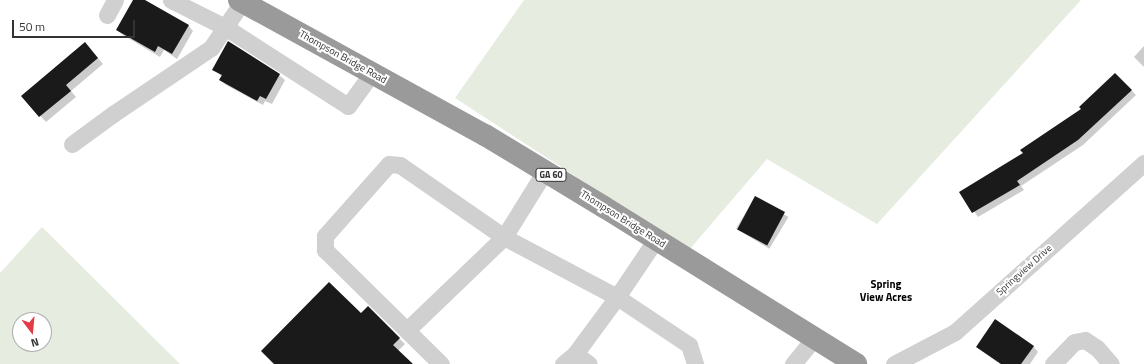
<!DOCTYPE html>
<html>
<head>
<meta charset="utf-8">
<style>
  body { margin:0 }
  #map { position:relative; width:1144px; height:364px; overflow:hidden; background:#fff; font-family:"Titillium Web",sans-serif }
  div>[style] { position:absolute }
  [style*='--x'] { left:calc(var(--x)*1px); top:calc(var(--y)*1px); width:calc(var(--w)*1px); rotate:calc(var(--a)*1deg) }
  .green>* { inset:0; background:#e6ecdf }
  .shadow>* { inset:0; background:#0003; transform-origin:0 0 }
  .building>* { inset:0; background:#1a1a1a; transform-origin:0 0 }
  .minor>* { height:17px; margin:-8.5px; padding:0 8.5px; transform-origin:8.5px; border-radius:8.5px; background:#d0d0d0 }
  .highway>* { height:22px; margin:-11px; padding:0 11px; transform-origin:11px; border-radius:11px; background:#9a9a9a }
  span { translate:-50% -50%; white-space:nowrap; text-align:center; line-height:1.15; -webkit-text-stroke:4px #fff; paint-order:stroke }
  .shield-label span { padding:1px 3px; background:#fff; border:1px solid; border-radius:3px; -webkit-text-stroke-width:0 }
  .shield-label { font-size:9px; color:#333; font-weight:700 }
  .street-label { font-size:10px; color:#333 }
  .neighbourhood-label { font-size:11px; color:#000; font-weight:700 }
  .north { position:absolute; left:12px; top:312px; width:40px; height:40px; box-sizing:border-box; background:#fff; border:1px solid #adadad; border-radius:50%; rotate:164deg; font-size:11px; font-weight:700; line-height:16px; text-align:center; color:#333 }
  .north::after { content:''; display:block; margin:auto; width:14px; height:18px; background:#e63946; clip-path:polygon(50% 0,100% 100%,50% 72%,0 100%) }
  .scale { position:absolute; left:12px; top:20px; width:123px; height:18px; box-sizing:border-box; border:2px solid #333; border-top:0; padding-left:5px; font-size:12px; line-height:14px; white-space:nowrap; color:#333; -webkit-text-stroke:3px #fff; paint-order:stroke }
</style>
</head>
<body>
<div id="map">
  <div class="green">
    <div style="clip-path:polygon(524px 0,1081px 0,877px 224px,767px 159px,689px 250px,455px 98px)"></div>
    <div style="clip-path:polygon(evenodd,42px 227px,180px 364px,0 364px,0 273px,42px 227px,20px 320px,44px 320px,44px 344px,20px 344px,20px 320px)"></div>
  </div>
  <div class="shadow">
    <div style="clip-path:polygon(134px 0,143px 0,188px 25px,193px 31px,177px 59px,164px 50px,160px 57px,123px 35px,117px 30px)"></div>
    <div style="clip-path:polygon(1144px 46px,1144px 67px,1134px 57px)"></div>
    <div style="clip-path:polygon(90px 49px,103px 64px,71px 91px,76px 97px,46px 122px,22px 96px)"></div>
    <div style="clip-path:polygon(213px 69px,279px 75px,285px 80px,272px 104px,265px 101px,263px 105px,226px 85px,220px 80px,222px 77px)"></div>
    <div style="clip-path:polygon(1115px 74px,1136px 95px,1083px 145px,1021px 186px,1024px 190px,978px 217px,961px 192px,1024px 154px,1082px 109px)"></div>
    <div style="left:755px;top:197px;width:39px;height:37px;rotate:31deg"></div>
    <div style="clip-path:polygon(368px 308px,405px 344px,398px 351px,412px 364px,276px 364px,361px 315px)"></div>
    <div style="clip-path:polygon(1033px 346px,1038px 352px,1030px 364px,1000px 364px,977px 347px)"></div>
  </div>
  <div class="building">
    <div style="clip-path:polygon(133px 0,145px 0,189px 25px,172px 54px,158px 46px,155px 52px,116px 30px)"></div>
    <div style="clip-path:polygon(228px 41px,280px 74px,266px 99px,260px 96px,257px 101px,219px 80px,222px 75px,212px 70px)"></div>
    <div style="clip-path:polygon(85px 42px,98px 58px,66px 85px,71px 91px,39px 117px,21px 96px)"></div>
    <div style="clip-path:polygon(1115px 73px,1132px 90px,1078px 140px,1017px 181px,1020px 185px,972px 213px,959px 192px,1023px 153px,1020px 150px,1081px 109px,1079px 107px)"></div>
    <div style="left:755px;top:196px;width:34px;height:38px;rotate:28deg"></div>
    <div style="clip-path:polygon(329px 282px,361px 313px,368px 306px,400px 338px,393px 345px,413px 364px,274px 364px,261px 351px)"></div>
    <div style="clip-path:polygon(995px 319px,1034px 346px,1021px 364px,1001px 364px,976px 347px)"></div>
  </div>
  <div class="minor">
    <div style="--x:171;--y:0;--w:60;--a:26.6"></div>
    <div style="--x:225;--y:27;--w:146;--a:32.7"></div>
    <div style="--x:348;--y:106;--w:41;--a:-54"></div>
    <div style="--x:107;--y:15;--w:17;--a:-62"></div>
    <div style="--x:72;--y:144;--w:51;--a:-36.2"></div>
    <div style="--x:113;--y:114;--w:118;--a:-34"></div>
    <div style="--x:211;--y:48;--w:55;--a:-56"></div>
    <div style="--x:656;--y:239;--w:70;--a:123.9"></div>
    <div style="--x:617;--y:297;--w:87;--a:33.7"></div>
    <div style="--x:689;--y:345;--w:20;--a:72"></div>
    <div style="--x:407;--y:330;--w:134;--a:-43.8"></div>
    <div style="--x:504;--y:237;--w:128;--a:28"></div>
    <div style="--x:617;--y:297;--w:71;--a:126.4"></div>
    <div style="--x:441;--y:364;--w:163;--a:-135.5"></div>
    <div style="--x:325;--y:250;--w:14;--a:-90"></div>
    <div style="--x:325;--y:236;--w:96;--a:-48.4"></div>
    <div style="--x:389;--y:164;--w:11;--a:5"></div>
    <div style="--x:400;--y:165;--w:126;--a:34.7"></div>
    <div style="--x:504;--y:237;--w:78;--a:-58.2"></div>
    <div style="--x:563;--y:364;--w:16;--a:-40"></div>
    <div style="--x:575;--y:354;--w:17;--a:36"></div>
    <div style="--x:793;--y:364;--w:33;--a:-51"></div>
    <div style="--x:894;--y:364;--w:69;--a:-27.7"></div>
    <div style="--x:955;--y:332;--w:254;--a:-41.8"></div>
    <div style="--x:1053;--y:364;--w:30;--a:-46"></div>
    <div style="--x:1074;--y:342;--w:11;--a:-10"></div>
    <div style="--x:1085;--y:340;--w:14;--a:34"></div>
    <div style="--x:1097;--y:348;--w:21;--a:49"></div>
  </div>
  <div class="highway">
    <div style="--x:239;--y:0;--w:281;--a:28.8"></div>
    <div style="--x:485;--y:135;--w:139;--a:31.2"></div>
    <div style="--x:604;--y:207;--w:297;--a:31.9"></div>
  </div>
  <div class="shield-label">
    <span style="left:551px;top:175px">GA 60</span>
  </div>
  <div class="street-label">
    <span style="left:343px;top:57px;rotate:29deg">Thompson Bridge Road</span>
    <span style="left:623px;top:219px;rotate:32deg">Thompson Bridge Road</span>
    <span style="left:1024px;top:270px;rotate:-42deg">Springview Drive</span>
  </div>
  <div class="neighbourhood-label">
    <span style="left:886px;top:291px">Spring<br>View Acres</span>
  </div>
  <div class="north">N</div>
  <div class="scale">50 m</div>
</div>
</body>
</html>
